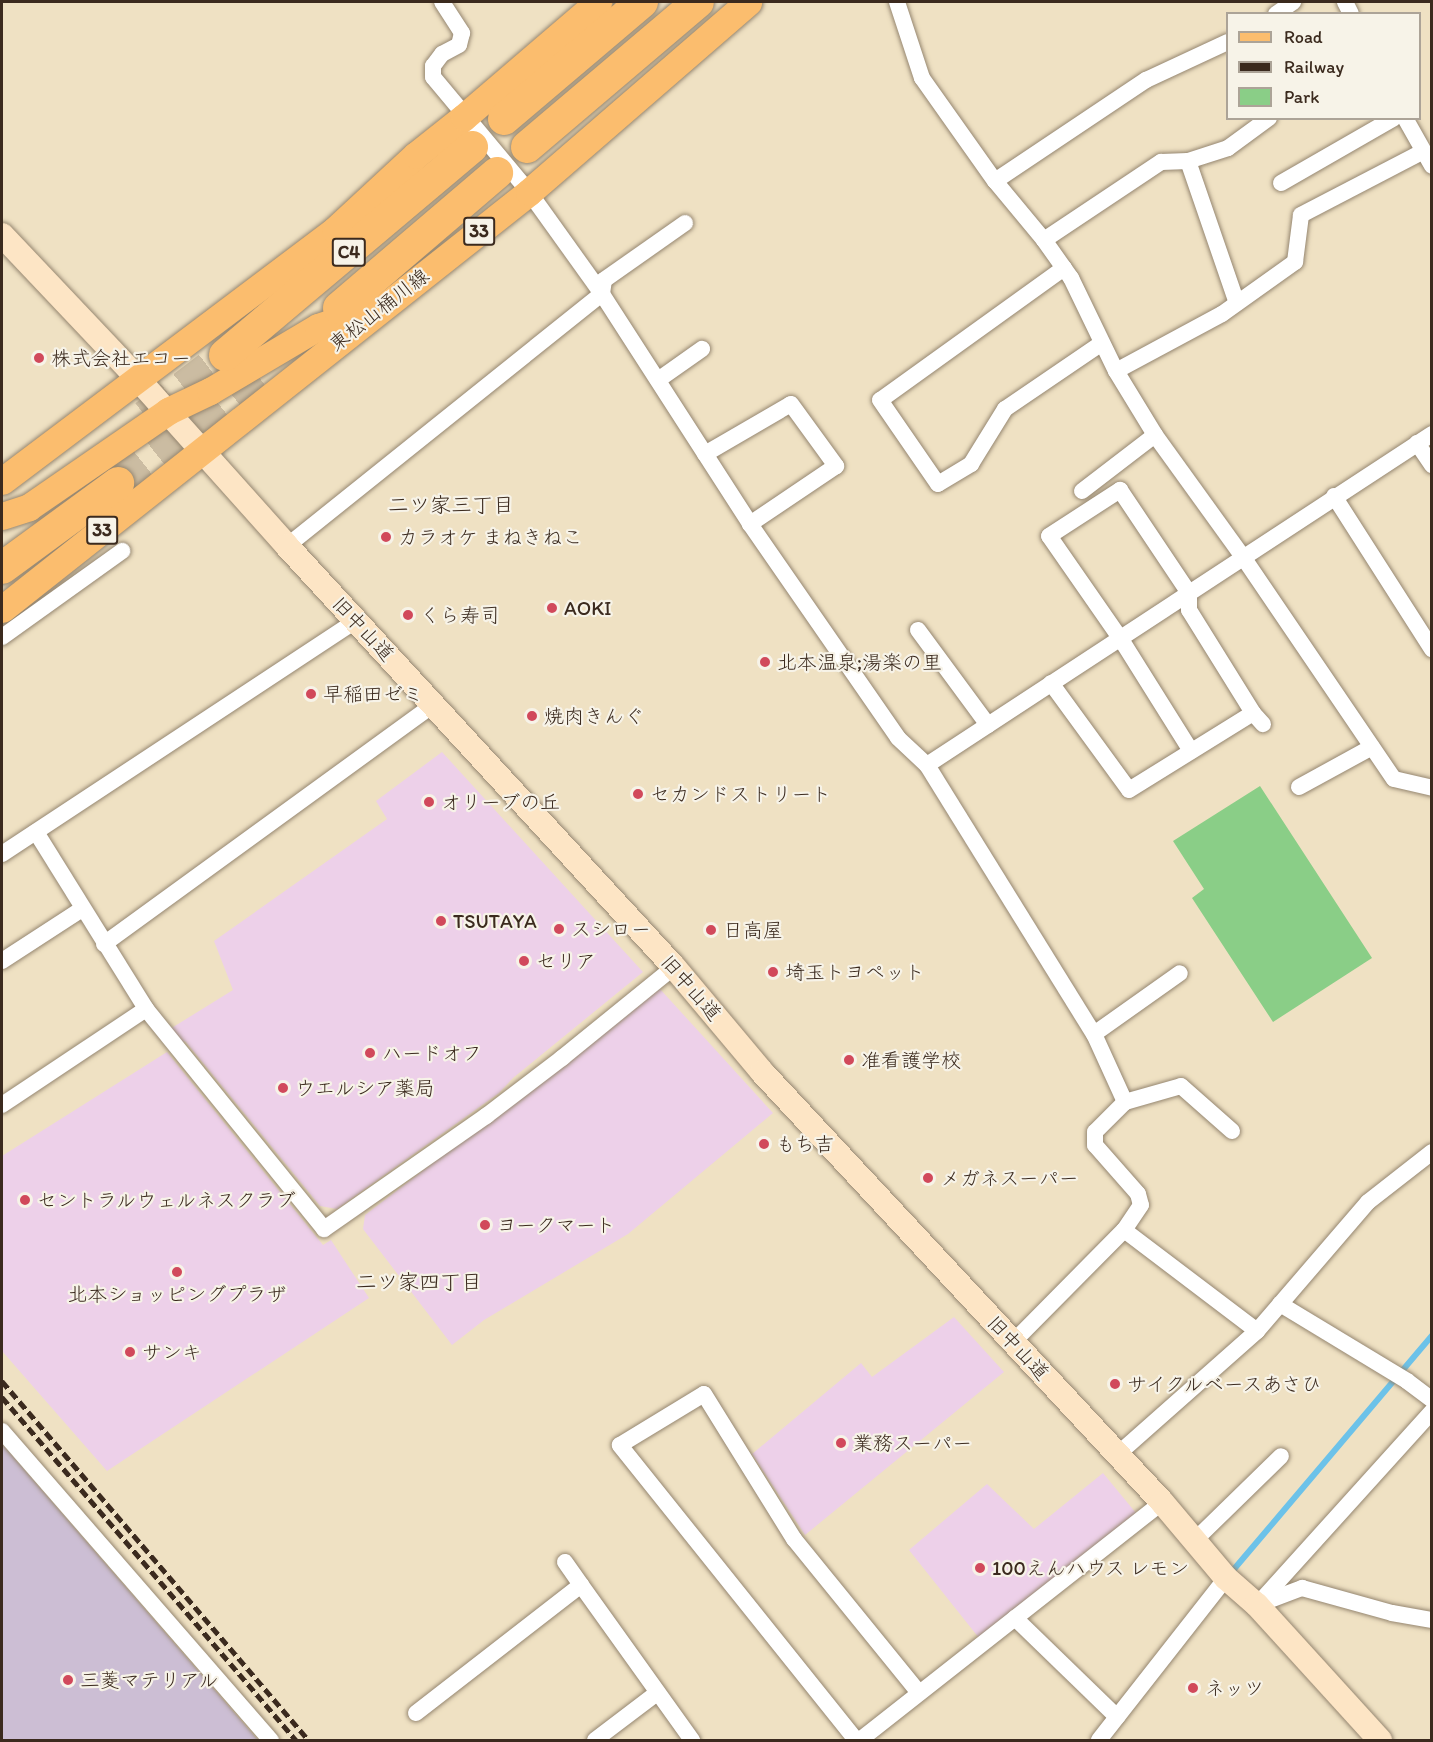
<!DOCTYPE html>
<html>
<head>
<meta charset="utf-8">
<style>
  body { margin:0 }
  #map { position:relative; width:1433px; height:1742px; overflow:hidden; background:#efe1c3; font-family:Itim,"Klee One",sans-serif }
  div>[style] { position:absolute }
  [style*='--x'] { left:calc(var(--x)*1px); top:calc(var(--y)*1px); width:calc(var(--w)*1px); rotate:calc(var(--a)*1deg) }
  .built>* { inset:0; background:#edd0e9 }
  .industrial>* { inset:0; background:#ccbed4 }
  .green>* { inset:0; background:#8ace87 }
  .stream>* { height:6px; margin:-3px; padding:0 3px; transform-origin:3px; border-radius:3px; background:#6cc2e9 }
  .highway-tunnel>* { height:32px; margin-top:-16px; transform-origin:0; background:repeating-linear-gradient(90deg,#cbbca2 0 32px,transparent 0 48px) }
  .roads { filter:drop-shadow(0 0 2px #958670) drop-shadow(0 0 2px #958670) }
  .street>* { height:16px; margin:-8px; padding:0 8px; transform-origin:8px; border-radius:8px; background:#fff }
  .secondary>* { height:24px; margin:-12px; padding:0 12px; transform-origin:12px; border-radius:12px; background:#fde5c5 }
  .primary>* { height:27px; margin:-13.5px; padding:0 13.5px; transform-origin:13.5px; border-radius:13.5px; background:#fbbd6e }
  .highway>* { height:32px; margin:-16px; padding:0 16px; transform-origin:16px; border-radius:16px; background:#fbbd6e }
  .rail>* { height:4.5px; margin-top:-2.25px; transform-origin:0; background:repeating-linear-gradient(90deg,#3b2a1e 0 9px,transparent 0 13.5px) }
  .dots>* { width:16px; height:16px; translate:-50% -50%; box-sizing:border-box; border:3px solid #f7f3e8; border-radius:50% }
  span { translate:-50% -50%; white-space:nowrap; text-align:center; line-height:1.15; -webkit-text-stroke:4.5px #f7f3e8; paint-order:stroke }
  .shield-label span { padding:2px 4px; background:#f7f3e8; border:2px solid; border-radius:4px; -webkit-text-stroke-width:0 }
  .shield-label { font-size:18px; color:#3b2a1e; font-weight:700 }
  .street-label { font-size:20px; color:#3b2a1e }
  .poi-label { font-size:20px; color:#3b2a1e }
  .left { translate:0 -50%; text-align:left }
  .neighbourhood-label { font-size:21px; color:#3b2a1e }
  .frame { position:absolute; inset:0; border:3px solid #3b2a1e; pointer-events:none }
  .legend { position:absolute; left:1226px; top:12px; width:195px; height:108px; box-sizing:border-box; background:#f7f3e8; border:2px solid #aca397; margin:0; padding:8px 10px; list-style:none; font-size:18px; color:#3b2a1e }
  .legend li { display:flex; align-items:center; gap:12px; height:30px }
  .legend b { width:30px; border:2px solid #aca397 }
</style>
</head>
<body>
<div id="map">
  <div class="built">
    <div style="clip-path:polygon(442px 752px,643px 972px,513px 1078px,499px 1093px,337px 1209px,320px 1206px,185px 1041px,182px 1043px,170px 1029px,233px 990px,214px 941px,387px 819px,376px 801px)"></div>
    <div style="clip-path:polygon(660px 989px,773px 1113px,628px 1234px,484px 1320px,452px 1345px,363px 1229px,365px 1215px)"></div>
    <div style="clip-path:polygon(167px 1052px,323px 1245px,331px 1240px,369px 1298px,107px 1471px,2px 1351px,2px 1156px)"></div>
    <div style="clip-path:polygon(954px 1317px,1004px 1372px,805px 1535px,752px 1454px,861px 1363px,872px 1377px)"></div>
    <div style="clip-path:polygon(1103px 1473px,1136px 1513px,979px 1638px,909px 1550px,987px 1484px,1034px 1529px)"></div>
  </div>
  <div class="industrial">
    <div style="clip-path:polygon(2px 1444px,258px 1740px,2px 1740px)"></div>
  </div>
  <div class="green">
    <div style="clip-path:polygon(1260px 786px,1372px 958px,1273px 1022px,1192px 898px,1204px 889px,1173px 841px)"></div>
  </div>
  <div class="stream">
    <div style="--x:1229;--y:1575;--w:314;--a:-49.7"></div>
  </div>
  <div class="highway-tunnel">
    <div style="--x:145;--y:416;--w:101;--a:-37.3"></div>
    <div style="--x:118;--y:483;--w:182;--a:-38.3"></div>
  </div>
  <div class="roads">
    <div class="street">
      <div style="--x:442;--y:2;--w:37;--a:57"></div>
      <div style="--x:462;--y:33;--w:12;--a:104"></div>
      <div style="--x:459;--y:45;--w:19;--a:152"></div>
      <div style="--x:442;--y:54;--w:15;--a:127"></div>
      <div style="--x:433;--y:66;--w:11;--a:90"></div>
      <div style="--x:433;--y:77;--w:150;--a:50.1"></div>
      <div style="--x:529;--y:192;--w:125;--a:54.4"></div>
      <div style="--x:602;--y:294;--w:274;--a:57.2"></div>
      <div style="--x:750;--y:524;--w:260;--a:55.3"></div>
      <div style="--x:898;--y:738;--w:40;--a:43"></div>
      <div style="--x:927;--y:765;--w:317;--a:58.2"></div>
      <div style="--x:1094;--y:1034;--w:75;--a:65.5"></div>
      <div style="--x:1125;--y:1102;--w:42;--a:135"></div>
      <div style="--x:1095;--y:1132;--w:13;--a:90"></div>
      <div style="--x:1095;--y:1145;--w:65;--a:48.7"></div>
      <div style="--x:1138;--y:1194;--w:11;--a:75"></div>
      <div style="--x:1141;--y:1205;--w:30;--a:124"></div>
      <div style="--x:1124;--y:1230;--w:158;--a:134.7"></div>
      <div style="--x:897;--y:2;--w:80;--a:71.8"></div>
      <div style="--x:922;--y:78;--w:126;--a:54.7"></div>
      <div style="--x:995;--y:181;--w:77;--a:50.3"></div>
      <div style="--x:1044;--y:240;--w:47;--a:54.6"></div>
      <div style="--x:1071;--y:278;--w:103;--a:64.2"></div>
      <div style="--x:1116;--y:371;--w:75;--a:58.6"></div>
      <div style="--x:1155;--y:435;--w:150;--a:54.2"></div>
      <div style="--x:1243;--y:557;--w:268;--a:55.8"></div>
      <div style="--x:1394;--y:779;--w:39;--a:13"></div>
      <div style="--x:1345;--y:2;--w:13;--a:63"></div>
      <div style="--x:1276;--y:14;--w:21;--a:-35"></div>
      <div style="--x:1405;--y:118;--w:55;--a:60.6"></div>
      <div style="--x:1188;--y:161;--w:150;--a:71"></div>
      <div style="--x:995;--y:181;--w:182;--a:-33.8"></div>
      <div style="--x:1146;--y:80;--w:90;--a:-24.9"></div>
      <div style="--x:1281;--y:183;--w:130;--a:-29.9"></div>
      <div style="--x:1044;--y:240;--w:141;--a:-33.7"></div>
      <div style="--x:1161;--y:162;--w:27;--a:-2"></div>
      <div style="--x:1188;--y:161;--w:42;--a:-18"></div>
      <div style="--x:1228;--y:148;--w:51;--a:-36.2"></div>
      <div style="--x:1064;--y:268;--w:226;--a:144.3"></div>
      <div style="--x:880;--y:400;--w:102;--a:55.4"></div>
      <div style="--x:938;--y:484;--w:39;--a:-31"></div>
      <div style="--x:971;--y:464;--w:65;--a:-58.3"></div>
      <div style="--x:1005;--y:409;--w:117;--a:-34.2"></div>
      <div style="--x:1116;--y:371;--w:120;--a:-28.3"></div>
      <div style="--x:1222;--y:314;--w:90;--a:-35.5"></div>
      <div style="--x:1295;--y:262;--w:47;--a:-82.7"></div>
      <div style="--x:1301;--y:215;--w:136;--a:-27.5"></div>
      <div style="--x:658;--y:380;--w:54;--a:-35.2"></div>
      <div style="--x:1417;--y:443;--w:27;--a:56"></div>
      <div style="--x:705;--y:454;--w:99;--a:-30.2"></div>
      <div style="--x:791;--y:404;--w:77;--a:54"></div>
      <div style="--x:836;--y:466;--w:104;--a:146"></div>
      <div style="--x:1082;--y:491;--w:92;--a:-37.5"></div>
      <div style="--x:1334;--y:496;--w:182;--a:57.4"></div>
      <div style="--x:287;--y:546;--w:403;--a:-38.7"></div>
      <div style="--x:602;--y:294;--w:14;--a:-82"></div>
      <div style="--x:604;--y:280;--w:99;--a:-35.1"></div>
      <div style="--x:918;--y:630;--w:118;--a:53.6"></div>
      <div style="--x:2;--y:637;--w:148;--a:-35.6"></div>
      <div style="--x:1051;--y:683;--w:132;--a:53.9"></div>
      <div style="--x:1129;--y:790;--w:146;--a:-31.8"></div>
      <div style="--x:1191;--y:751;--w:133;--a:-122.1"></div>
      <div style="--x:1120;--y:638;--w:124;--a:-124.8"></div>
      <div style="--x:1049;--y:536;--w:85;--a:-32.9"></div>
      <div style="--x:1120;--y:490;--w:124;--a:56.2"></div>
      <div style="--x:1189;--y:593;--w:17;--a:90"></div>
      <div style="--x:1189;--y:610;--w:121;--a:58.1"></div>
      <div style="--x:1253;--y:713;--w:15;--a:48"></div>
      <div style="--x:927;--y:765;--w:604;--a:-33.24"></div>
      <div style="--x:1299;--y:787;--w:83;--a:-28.7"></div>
      <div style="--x:36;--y:832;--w:208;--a:58.1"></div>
      <div style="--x:146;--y:1009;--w:283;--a:51"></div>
      <div style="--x:324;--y:1229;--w:198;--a:-34.9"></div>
      <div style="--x:486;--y:1116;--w:96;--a:-37.3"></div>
      <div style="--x:562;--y:1058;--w:144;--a:-39.1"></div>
      <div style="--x:2;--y:854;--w:424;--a:-33.4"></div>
      <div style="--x:104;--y:944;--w:407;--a:-36"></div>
      <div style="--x:2;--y:961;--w:95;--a:-33"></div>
      <div style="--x:1094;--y:1034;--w:105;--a:-35.3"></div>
      <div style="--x:1125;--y:1102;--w:58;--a:-15.9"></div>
      <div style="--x:1181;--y:1086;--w:68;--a:41.4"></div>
      <div style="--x:2;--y:1105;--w:173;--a:-33.7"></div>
      <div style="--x:1124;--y:1230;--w:167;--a:37.2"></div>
      <div style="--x:1280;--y:1304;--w:149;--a:31.2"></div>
      <div style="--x:1407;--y:1381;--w:31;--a:37"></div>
      <div style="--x:2;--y:1431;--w:410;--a:49"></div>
      <div style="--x:1117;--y:1455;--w:187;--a:-41.5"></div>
      <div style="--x:1257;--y:1331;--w:170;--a:-49.3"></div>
      <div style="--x:1368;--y:1202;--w:81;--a:-38"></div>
      <div style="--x:1195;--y:1540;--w:120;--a:-44.3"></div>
      <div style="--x:565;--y:1562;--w:28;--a:55"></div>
      <div style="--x:1262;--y:1603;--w:43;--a:-20.6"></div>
      <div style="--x:1302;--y:1588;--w:93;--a:15.5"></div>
      <div style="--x:1392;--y:1613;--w:41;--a:9.9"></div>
      <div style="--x:1257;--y:1605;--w:261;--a:-47.9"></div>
      <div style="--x:1015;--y:1618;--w:142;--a:44.1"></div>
      <div style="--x:416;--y:1713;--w:209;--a:-37.8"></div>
      <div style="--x:581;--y:1585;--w:191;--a:54.4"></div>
      <div style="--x:595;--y:1740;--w:78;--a:-37.2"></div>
      <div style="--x:856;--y:1740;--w:378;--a:-128.7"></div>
      <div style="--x:620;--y:1445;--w:98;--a:-31.3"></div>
      <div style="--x:704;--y:1394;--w:171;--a:58.2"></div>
      <div style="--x:794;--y:1539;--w:198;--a:50.9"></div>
      <div style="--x:860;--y:1740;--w:385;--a:-38.2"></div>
      <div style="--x:1099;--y:1740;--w:206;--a:-51.9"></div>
    </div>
    <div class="secondary">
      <div style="--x:2;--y:235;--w:197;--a:46.6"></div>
      <div style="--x:137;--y:378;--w:225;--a:48.2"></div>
      <div style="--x:287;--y:546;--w:572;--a:47.41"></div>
      <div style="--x:674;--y:967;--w:137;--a:50"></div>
      <div style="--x:762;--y:1072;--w:587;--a:47.07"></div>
      <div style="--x:1162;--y:1502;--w:99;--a:49.9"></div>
      <div style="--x:1226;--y:1578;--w:41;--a:41.1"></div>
      <div style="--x:1257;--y:1605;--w:183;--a:47.7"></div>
    </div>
    <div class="primary">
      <div style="--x:2;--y:481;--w:417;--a:-37"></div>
      <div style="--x:335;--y:230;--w:110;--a:-42.8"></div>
      <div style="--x:416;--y:155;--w:61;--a:-38.4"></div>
      <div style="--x:464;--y:117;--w:177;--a:-40.6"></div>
      <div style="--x:2;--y:516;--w:28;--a:-18"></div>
      <div style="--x:29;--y:507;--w:169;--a:-34.6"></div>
      <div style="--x:168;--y:411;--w:47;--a:-25.5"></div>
      <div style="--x:210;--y:391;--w:126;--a:-30.7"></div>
      <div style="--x:318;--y:327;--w:52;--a:-19.1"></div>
      <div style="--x:2;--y:609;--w:672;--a:-38.35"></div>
      <div style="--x:529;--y:192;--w:290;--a:-40.9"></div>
    </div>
    <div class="highway">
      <div style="--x:504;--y:119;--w:181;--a:-40.3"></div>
      <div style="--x:527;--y:147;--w:224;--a:-40.3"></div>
      <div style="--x:339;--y:308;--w:208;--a:-40.5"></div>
      <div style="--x:225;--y:355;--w:323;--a:-40.1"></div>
      <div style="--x:2;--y:568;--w:144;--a:-36.2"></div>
    </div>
  </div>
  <div class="rail">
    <div style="--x:2;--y:1381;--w:472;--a:49.5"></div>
    <div style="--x:2;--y:1397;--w:452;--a:49.4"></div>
  </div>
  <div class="dots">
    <div style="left:39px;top:358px;background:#d1495b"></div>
    <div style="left:386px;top:537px;background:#d1495b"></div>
    <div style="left:552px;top:608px;background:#d1495b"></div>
    <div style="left:408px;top:615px;background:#d1495b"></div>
    <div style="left:765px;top:662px;background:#d1495b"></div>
    <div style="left:311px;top:694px;background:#d1495b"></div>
    <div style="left:532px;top:716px;background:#d1495b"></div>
    <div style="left:638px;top:794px;background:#d1495b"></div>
    <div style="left:429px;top:802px;background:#d1495b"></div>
    <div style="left:441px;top:921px;background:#d1495b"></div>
    <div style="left:559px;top:929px;background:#d1495b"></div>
    <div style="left:711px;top:930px;background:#d1495b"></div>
    <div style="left:524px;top:961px;background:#d1495b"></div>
    <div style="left:773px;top:972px;background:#d1495b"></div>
    <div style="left:370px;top:1053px;background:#d1495b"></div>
    <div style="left:849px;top:1060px;background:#d1495b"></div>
    <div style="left:283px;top:1088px;background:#d1495b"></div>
    <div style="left:764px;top:1144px;background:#d1495b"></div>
    <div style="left:928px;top:1178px;background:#d1495b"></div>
    <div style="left:25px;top:1200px;background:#d1495b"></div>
    <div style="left:485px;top:1225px;background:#d1495b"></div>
    <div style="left:177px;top:1272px;background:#d1495b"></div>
    <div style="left:130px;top:1352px;background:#d1495b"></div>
    <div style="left:1115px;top:1384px;background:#d1495b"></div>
    <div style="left:841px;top:1443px;background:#d1495b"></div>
    <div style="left:980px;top:1568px;background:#d1495b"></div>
    <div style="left:68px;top:1680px;background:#d1495b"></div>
    <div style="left:1193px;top:1688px;background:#d1495b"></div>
  </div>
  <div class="shield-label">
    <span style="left:479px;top:231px">33</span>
    <span style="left:349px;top:252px">C4</span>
    <span style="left:102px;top:530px">33</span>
  </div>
  <div class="street-label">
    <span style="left:379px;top:310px;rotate:-38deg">東松山桶川線</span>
    <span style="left:363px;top:629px;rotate:47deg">旧中山道</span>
    <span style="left:691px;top:988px;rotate:49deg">旧中山道</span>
    <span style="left:1018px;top:1348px;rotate:47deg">旧中山道</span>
  </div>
  <div class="poi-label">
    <span class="left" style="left:51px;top:358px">株式会社エコー</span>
    <span class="left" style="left:398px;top:537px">カラオケ まねきねこ</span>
    <span class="left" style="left:564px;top:608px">AOKI</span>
    <span class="left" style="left:420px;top:615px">くら寿司</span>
    <span class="left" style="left:777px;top:662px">北本温泉;湯楽の里</span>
    <span class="left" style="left:323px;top:694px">早稲田ゼミ</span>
    <span class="left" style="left:544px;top:716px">焼肉きんぐ</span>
    <span class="left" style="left:650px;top:794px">セカンドストリート</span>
    <span class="left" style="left:441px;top:802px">オリーブの丘</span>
    <span class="left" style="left:453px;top:921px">TSUTAYA</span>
    <span class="left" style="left:571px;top:929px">スシロー</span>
    <span class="left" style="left:723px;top:930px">日高屋</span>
    <span class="left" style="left:536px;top:961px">セリア</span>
    <span class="left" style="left:785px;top:972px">埼玉トヨペット</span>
    <span class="left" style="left:382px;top:1053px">ハードオフ</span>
    <span class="left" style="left:861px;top:1060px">准看護学校</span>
    <span class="left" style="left:295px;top:1088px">ウエルシア薬局</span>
    <span class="left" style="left:776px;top:1144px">もち吉</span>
    <span class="left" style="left:940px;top:1178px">メガネスーパー</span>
    <span class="left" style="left:37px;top:1200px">セントラルウェルネスクラブ</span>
    <span class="left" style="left:497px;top:1225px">ヨークマート</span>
    <span style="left:177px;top:1294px">北本ショッピングプラザ</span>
    <span class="left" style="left:142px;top:1352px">サンキ</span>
    <span class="left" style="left:1127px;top:1384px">サイクルベースあさひ</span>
    <span class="left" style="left:853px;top:1443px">業務スーパー</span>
    <span class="left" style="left:992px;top:1568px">100えんハウス レモン</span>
    <span class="left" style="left:80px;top:1680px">三菱マテリアル</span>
    <span class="left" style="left:1205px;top:1688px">ネッツ</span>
  </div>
  <div class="neighbourhood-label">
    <span style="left:451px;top:505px">二ツ家三丁目</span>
    <span style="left:419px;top:1282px">二ツ家四丁目</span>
  </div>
  <div class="frame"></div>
  <ul class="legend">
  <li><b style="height:8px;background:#fbbd6e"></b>Road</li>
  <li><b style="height:8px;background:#3b2a1e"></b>Railway</li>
  <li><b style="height:16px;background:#8ace87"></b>Park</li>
  </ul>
</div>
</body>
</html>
